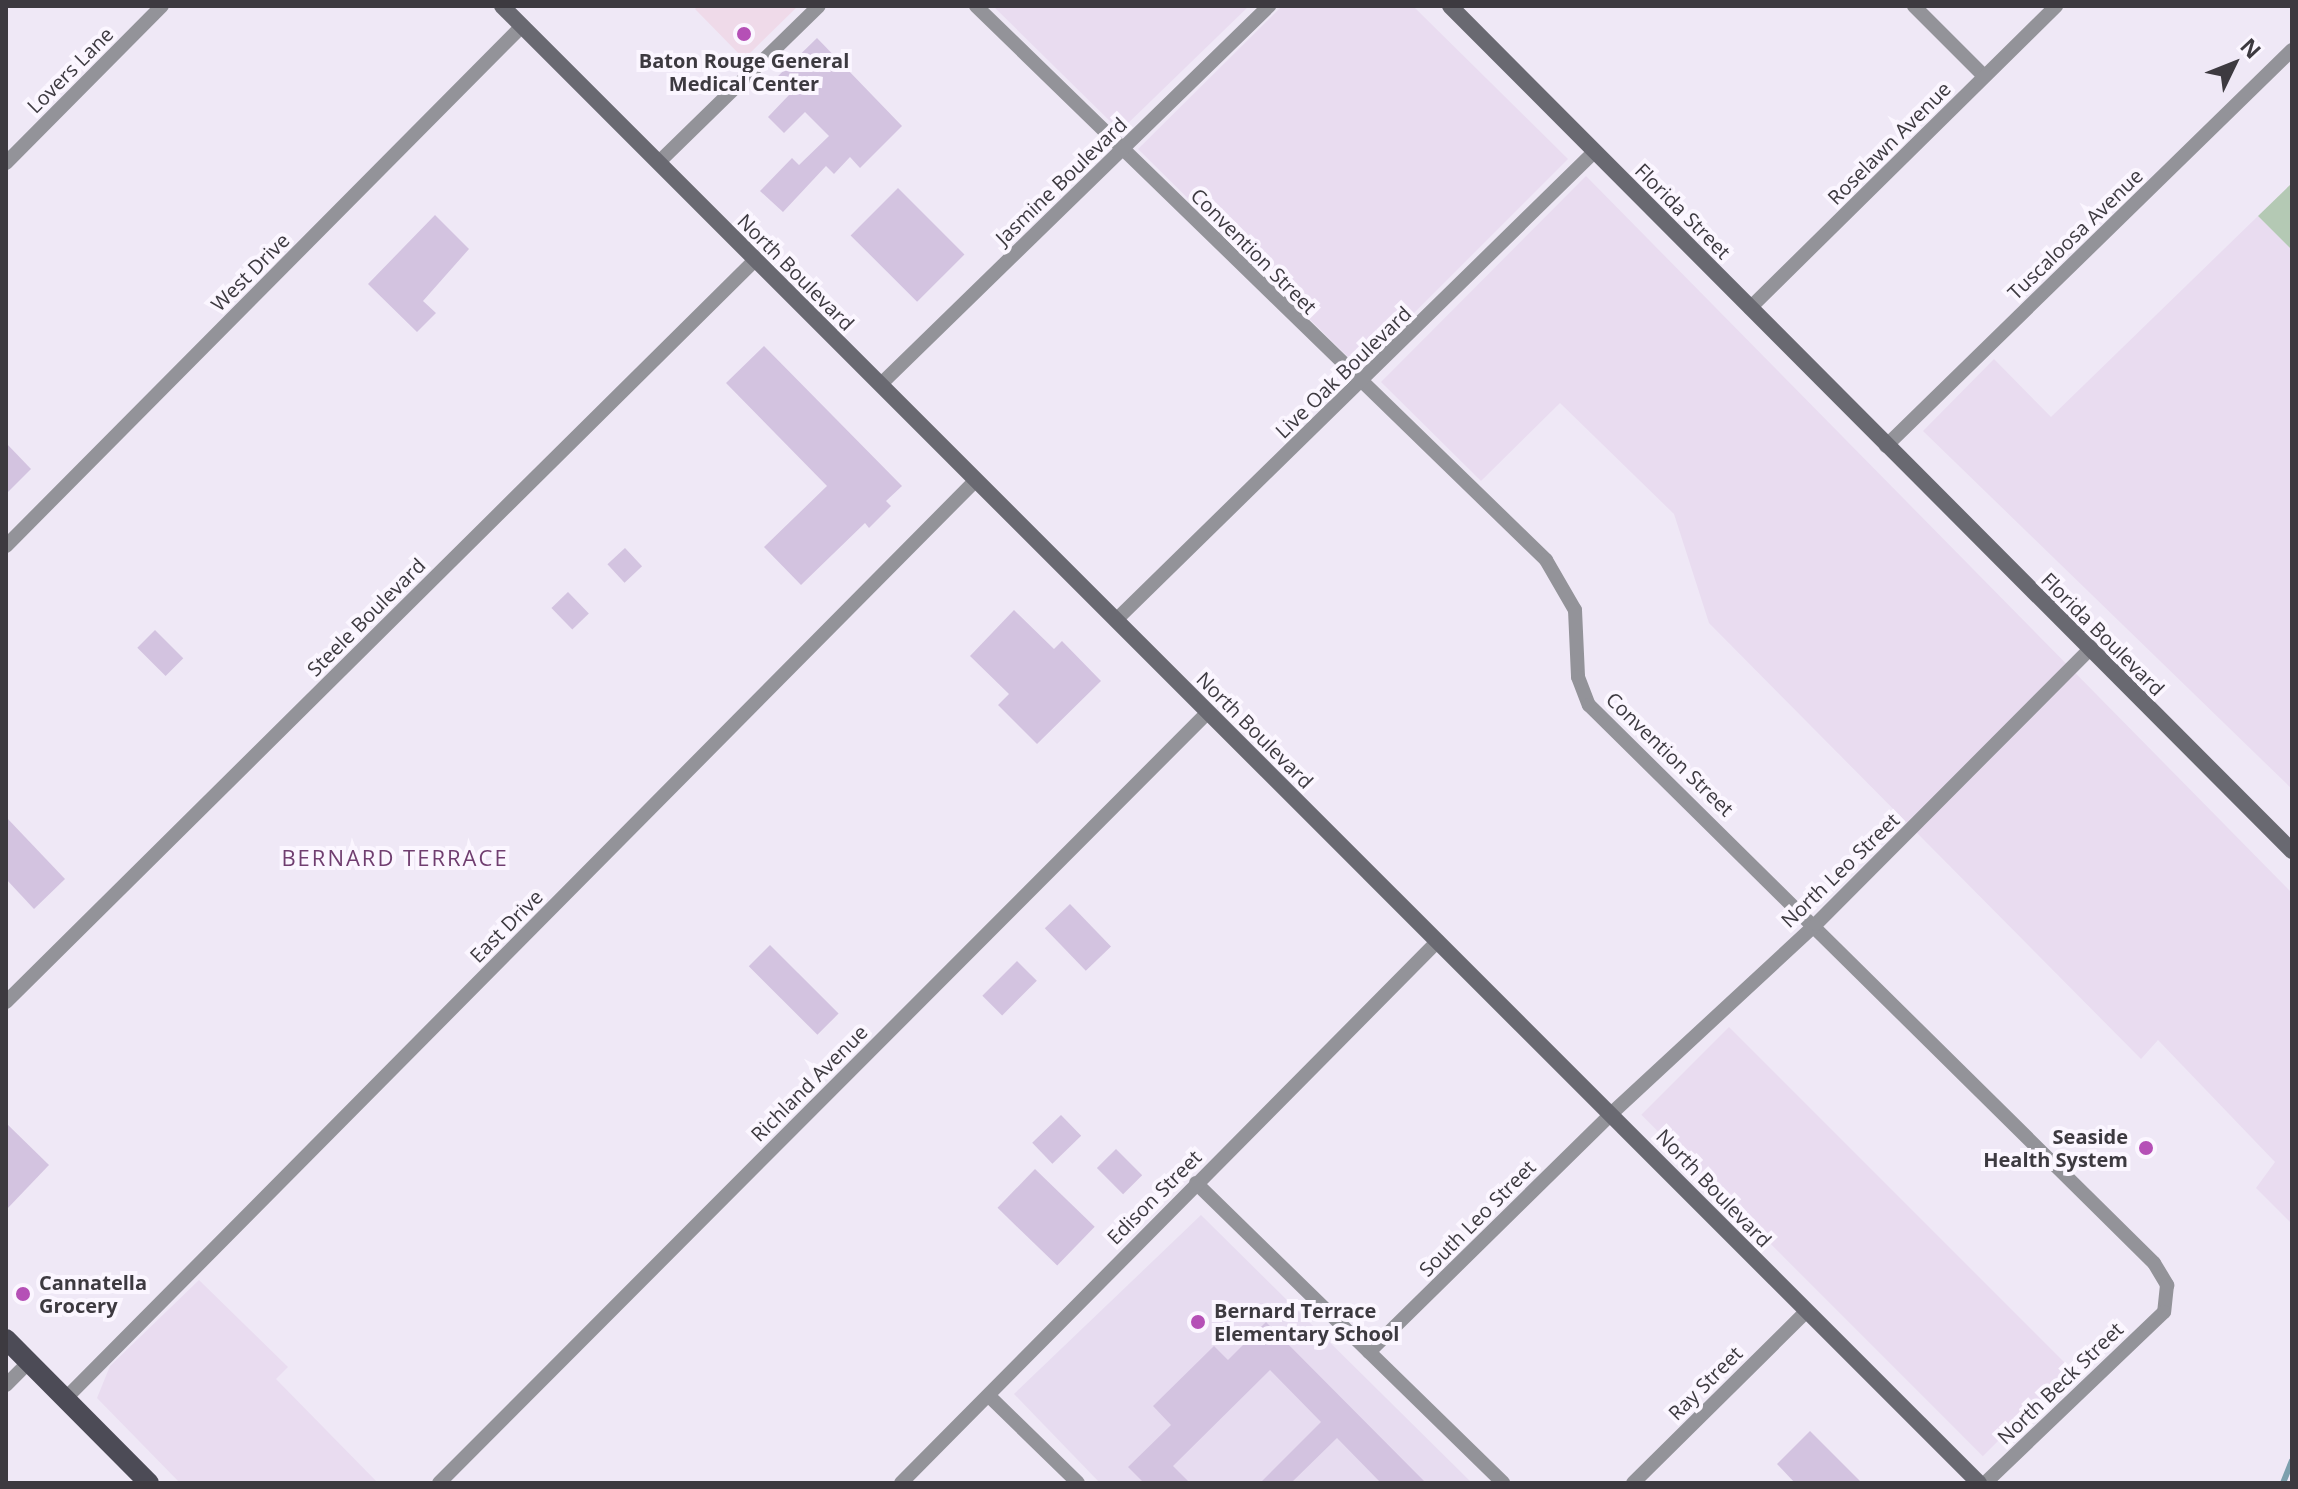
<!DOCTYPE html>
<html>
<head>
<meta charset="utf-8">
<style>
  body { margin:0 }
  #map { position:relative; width:2298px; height:1489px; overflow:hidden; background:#efe8f6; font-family:"Open Sans",sans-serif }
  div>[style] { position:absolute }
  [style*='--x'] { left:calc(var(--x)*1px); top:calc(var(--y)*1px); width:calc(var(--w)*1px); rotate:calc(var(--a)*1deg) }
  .commercial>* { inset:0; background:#e9dcf0; transform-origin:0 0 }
  .built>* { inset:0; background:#e7dcf0 }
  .medical>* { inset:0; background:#efdae9 }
  .green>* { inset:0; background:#b4c9b4 }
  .stream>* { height:6px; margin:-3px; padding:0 3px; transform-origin:3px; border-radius:3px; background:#7da0ae }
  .building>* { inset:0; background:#d3c3e0; transform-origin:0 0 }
  .street>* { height:14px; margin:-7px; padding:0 7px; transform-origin:7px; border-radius:7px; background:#939399 }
  .secondary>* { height:16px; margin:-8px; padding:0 8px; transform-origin:8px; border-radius:8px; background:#696971 }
  .primary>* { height:20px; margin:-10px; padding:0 10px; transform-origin:10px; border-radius:10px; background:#4c4b56 }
  .dots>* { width:22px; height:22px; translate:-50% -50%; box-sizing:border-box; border:4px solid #fbf6ff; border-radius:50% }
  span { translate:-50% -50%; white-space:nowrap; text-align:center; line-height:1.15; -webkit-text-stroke:8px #fbf6ff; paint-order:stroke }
  .poi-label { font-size:20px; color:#3d3a40; font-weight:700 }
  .right { translate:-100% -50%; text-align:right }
  .left { translate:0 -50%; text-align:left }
  .street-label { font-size:20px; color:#3d3a40 }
  .neighbourhood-label { font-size:22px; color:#703e70; letter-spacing:2px }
  .frame { position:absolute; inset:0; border:8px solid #3d3a40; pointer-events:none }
  .north { position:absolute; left:2194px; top:24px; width:80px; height:80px; -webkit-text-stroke:6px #fbf6ff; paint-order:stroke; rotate:47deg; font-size:22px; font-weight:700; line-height:32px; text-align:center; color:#3d3a40 }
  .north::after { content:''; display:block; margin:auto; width:28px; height:36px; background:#3d3a40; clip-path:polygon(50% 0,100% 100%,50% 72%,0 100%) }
</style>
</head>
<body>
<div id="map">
  <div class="commercial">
    <div style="clip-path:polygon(993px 6px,1249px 6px,1120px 131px)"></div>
    <div style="clip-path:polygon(1282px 6px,1413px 6px,1568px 159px,1359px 368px,1138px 149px)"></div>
    <div style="clip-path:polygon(1586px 176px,2292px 893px,2292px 1224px,2256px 1188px,2275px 1162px,2158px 1040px,2141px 1059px,1709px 623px,1674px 514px,1560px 403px,1481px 481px,1381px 382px)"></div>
    <div style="clip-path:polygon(2258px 216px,2292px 250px,2292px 789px,1923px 431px,1994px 359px,2051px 417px)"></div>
    <div style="left:1729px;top:1027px;width:483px;height:124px;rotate:45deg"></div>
    <div style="clip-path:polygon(199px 1280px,288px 1367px,276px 1379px,378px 1483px,180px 1483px,97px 1398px,110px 1366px)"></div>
  </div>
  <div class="built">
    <div style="clip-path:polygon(1201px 1215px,1472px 1483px,1100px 1483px,1014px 1394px)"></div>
  </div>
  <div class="medical">
    <div style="clip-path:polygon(698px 6px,798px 6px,744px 59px,695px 9px)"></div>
  </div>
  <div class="green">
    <div style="clip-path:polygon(2292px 183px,2292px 250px,2258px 216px)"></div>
  </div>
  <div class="stream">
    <div style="--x:2283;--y:1483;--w:24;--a:-68"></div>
  </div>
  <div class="building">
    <div style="clip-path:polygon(817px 38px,902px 126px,860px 168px,850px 157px,834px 174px,826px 166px,783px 212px,760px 191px,792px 158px,799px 165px,829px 136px,805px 112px,784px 133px,768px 117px,789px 95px,774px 80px)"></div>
    <div style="left:898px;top:188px;width:94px;height:67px;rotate:45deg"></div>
    <div style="clip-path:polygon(435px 215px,469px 249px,423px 301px,436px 313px,417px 332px,368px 284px)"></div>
    <div style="clip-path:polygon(764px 346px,902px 486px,886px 501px,891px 506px,869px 528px,865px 523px,801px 585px,764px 547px,827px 486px,726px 383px)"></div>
    <div style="clip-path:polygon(6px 443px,31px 469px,6px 494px)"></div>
    <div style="left:625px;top:548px;width:25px;height:24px;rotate:47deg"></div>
    <div style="left:568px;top:592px;width:30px;height:23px;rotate:46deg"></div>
    <div style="clip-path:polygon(1014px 610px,1054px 649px,1062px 641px,1101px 681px,1037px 744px,998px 705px,1009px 694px,970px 656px)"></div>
    <div style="left:155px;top:630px;width:40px;height:25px;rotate:45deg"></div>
    <div style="clip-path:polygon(6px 817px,65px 879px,34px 909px,6px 879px)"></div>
    <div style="left:1070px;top:904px;width:59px;height:35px;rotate:46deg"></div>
    <div style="left:770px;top:945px;width:97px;height:30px;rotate:45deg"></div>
    <div style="left:1017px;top:961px;width:28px;height:49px;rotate:45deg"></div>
    <div style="left:1061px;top:1115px;width:29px;height:40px;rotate:46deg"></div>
    <div style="clip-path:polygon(6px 1123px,49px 1165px,6px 1210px)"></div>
    <div style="left:1116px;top:1149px;width:37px;height:27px;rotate:45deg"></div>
    <div style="left:1035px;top:1169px;width:83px;height:54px;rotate:44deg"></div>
    <div style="clip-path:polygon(1266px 1322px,1426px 1483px,1381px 1483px,1337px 1438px,1291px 1483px,1260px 1483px,1321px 1422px,1270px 1370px,1173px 1466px,1190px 1483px,1144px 1483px,1128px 1467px,1171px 1425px,1153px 1406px,1214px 1346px,1228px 1360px)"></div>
    <div style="clip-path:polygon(1810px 1431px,1862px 1483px,1795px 1483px,1777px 1464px)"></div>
  </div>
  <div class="street">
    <div style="--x:976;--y:6;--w:795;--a:44.18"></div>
    <div style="--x:1546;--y:560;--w:58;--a:59.9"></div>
    <div style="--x:1575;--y:610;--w:67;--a:87.4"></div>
    <div style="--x:1578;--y:677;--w:30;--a:69"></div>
    <div style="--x:1589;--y:705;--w:794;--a:44.64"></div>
    <div style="--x:2154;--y:1263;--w:26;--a:59"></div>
    <div style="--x:2167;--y:1285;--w:27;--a:96"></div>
    <div style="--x:2164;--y:1312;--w:248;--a:136.3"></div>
    <div style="--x:1914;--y:6;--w:99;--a:45"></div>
    <div style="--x:659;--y:162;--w:223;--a:-44.3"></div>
    <div style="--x:6;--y:163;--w:221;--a:-45.2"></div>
    <div style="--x:1750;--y:308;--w:430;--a:-44.6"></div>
    <div style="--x:881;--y:384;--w:542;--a:-44.25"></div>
    <div style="--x:1886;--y:446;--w:567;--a:-44.29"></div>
    <div style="--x:6;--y:546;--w:733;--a:-45.22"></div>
    <div style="--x:1117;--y:619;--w:669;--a:-44.39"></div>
    <div style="--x:6;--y:1002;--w:1054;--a:-44.73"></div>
    <div style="--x:1196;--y:1183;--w:429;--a:44.3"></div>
    <div style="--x:1369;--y:1352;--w:341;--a:-44.5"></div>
    <div style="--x:1612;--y:1113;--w:278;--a:-42.8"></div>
    <div style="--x:1816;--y:924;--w:388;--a:-45.1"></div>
    <div style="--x:6;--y:1385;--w:33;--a:-45"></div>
    <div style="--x:989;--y:1396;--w:124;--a:44.3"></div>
    <div style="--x:65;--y:1399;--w:1293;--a:-45.25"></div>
    <div style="--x:439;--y:1483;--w:1089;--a:-45.07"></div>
    <div style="--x:901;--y:1483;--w:763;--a:-45.27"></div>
    <div style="--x:1633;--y:1483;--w:243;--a:-44.7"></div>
  </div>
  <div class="secondary">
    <div style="--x:502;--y:6;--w:2089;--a:45"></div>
    <div style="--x:1450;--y:6;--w:1193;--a:45.1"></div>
  </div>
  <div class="primary">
    <div style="--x:6;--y:1339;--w:203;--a:45.2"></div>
  </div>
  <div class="dots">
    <div style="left:744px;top:34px;background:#b550b6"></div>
    <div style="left:2146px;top:1148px;background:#b550b6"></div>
    <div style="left:23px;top:1294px;background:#b550b6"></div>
    <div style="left:1198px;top:1322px;background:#b550b6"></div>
  </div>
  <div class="poi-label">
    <span style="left:744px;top:72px">Baton Rouge General<br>Medical Center</span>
    <span class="right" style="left:2128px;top:1148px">Seaside<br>Health System</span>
    <span class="left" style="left:39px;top:1294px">Cannatella<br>Grocery</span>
    <span class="left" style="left:1214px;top:1322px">Bernard Terrace<br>Elementary School</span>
  </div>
  <div class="street-label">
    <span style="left:70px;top:70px;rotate:-45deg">Lovers Lane</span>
    <span style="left:1889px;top:143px;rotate:-45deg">Roselawn Avenue</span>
    <span style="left:1061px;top:181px;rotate:-44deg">Jasmine Boulevard</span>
    <span style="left:1683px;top:211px;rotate:45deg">Florida Street</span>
    <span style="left:2075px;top:234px;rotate:-44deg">Tuscaloosa Avenue</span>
    <span style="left:1254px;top:251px;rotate:45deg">Convention Street</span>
    <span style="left:250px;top:272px;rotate:-45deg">West Drive</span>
    <span style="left:796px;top:272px;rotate:45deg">North Boulevard</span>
    <span style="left:1343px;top:372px;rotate:-44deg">Live Oak Boulevard</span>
    <span style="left:366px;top:617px;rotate:-45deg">Steele Boulevard</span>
    <span style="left:2103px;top:634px;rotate:45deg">Florida Boulevard</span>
    <span style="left:1255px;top:730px;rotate:45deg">North Boulevard</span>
    <span style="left:1670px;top:754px;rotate:44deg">Convention Street</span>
    <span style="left:1840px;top:870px;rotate:-44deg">North Leo Street</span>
    <span style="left:506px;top:926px;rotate:-45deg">East Drive</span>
    <span style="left:809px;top:1083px;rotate:-45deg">Richland Avenue</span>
    <span style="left:1714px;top:1188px;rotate:46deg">North Boulevard</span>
    <span style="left:1154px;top:1197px;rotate:-45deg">Edison Street</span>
    <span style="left:1477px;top:1218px;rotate:-45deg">South Leo Street</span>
    <span style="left:1705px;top:1383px;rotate:-45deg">Ray Street</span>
    <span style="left:2060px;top:1383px;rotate:-44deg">North Beck Street</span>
  </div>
  <div class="neighbourhood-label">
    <span style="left:395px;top:858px">BERNARD TERRACE</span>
  </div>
  <div class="frame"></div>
  <div class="north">N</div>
</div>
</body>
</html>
